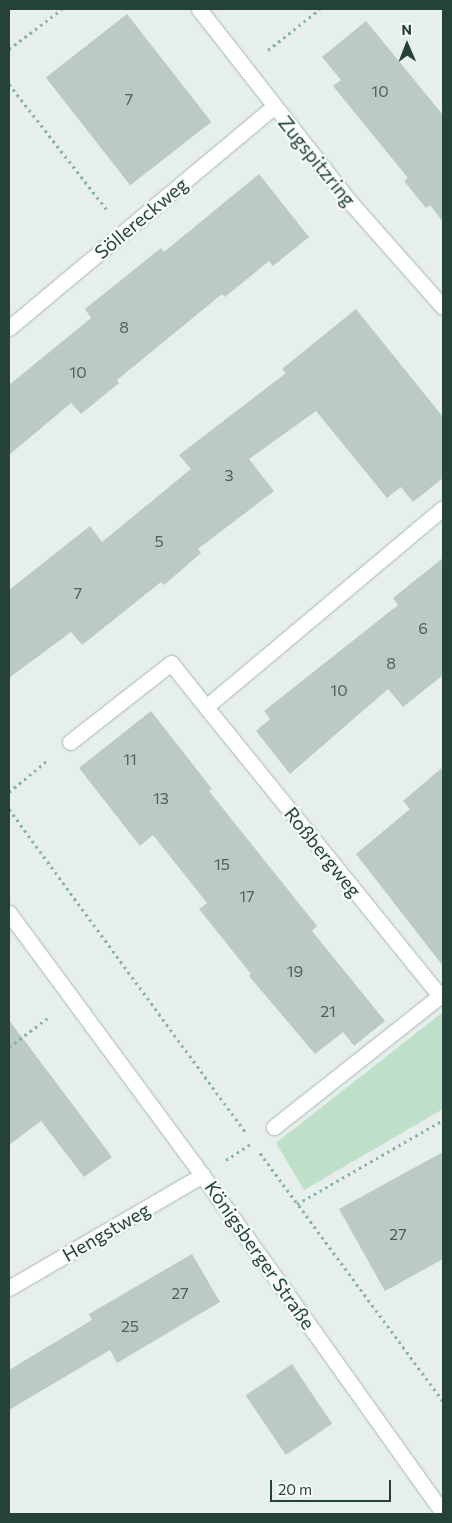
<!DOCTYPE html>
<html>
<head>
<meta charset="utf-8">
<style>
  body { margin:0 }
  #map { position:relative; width:452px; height:1523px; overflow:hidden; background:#e6efeb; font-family:Commissioner,sans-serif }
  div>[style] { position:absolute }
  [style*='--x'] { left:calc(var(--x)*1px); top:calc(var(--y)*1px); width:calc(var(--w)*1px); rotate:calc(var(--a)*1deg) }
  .green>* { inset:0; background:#bfe0c8 }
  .building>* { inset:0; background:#bbcac4; transform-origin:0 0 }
  .path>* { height:3px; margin-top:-1.5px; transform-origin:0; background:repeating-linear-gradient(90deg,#86b3a5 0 2.5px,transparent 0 6.5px) }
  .roads { filter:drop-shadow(0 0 1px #a8b8b2) drop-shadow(0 0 1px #a8b8b2) }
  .street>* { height:15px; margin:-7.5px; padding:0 7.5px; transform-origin:7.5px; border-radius:7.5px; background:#fff }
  span { translate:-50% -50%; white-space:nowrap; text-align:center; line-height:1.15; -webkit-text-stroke:4.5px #f7fbf9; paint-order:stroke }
  .number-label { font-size:16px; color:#4a645c }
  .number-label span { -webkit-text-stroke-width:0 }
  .street-label { font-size:19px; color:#24423a }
  .frame { position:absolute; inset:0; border:10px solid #24423a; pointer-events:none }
  .north { position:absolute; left:382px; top:20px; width:50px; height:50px; -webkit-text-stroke:4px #f7fbf9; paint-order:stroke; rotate:359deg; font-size:14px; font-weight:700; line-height:20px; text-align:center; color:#24423a }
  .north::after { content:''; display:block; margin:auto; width:18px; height:22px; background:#24423a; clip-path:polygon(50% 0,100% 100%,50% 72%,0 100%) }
  .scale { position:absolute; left:270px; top:1480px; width:121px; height:22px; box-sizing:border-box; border:2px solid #24423a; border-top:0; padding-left:6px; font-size:15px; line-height:18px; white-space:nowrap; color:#24423a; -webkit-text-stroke:4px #f7fbf9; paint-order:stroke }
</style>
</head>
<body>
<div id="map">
  <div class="green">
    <div style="clip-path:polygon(443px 1012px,443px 1109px,304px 1190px,276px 1143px)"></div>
  </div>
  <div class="building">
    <div style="left:127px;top:14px;width:137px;height:103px;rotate:52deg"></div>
    <div style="clip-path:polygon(366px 21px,443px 115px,443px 222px,430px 205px,426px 208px,404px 181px,408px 178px,333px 86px,341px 80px,322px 57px)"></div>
    <div style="clip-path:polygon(259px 174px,309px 237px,273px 266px,269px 261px,225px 297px,222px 294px,117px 380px,119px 383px,81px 414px,71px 403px,9px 455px,9px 385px,91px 318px,85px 309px,161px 248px,164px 252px)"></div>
    <div style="clip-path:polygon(356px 309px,443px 417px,443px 478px,413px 502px,401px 487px,387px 498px,316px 411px,249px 459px,274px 491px,198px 549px,201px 553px,164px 585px,161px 582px,82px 645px,71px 632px,9px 678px,9px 590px,90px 526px,102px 542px,191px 469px,179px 455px,286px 373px,282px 369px)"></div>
    <div style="clip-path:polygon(443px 558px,443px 675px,403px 707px,388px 689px,290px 774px,256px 731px,270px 719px,264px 711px,398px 605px,393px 598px)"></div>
    <div style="clip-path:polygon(151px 711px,212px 789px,209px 791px,317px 926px,312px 931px,385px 1021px,354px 1046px,343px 1032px,315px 1054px,249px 976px,251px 974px,199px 909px,207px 903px,153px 835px,140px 846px,79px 768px)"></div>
    <div style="clip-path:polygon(443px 767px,443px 966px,356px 854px,410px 809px,403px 801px)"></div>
    <div style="clip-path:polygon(9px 1020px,112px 1157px,84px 1177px,41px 1121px,9px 1145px)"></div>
    <div style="clip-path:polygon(443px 1152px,443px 1259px,385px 1291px,339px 1209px)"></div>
    <div style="clip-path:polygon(192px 1254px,220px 1302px,117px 1363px,110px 1350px,9px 1410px,9px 1370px,92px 1320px,89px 1314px)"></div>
    <div style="left:292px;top:1364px;width:72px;height:56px;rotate:56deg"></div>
  </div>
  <div class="path">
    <div style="--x:9;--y:49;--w:66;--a:-37"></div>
    <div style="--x:268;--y:50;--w:66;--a:-38.3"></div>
    <div style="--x:9;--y:84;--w:160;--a:52.1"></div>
    <div style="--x:9;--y:792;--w:50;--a:-39.4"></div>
    <div style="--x:9;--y:809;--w:400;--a:53.8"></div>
    <div style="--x:9;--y:1047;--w:50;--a:-36.9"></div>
    <div style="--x:260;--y:1153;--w:308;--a:53.6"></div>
    <div style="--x:226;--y:1160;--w:31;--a:-33"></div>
    <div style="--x:297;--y:1204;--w:168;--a:-29.9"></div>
  </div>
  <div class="roads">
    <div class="street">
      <div style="--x:199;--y:9;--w:245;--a:52"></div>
      <div style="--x:350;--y:202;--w:140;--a:48.5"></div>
      <div style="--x:9;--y:328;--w:344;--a:-39.9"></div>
      <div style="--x:443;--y:508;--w:309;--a:140"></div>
      <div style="--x:206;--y:707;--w:372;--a:51"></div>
      <div style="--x:440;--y:996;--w:4;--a:-45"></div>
      <div style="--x:70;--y:742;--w:128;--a:-38"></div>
      <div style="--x:171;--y:663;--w:56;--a:51.5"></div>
      <div style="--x:9;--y:913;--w:325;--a:53.6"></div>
      <div style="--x:202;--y:1175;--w:415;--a:54.5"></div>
      <div style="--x:274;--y:1127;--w:211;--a:-38.3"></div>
      <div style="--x:9;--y:1288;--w:224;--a:-30.3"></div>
    </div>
  </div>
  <div class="number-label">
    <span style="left:380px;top:91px">10</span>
    <span style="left:129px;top:99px">7</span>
    <span style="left:124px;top:327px">8</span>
    <span style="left:78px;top:372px">10</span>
    <span style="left:229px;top:475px">3</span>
    <span style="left:159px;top:541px">5</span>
    <span style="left:78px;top:593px">7</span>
    <span style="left:423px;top:628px">6</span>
    <span style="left:391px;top:663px">8</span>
    <span style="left:339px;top:690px">10</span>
    <span style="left:130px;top:759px">11</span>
    <span style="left:161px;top:798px">13</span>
    <span style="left:222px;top:864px">15</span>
    <span style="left:247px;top:896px">17</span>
    <span style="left:295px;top:971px">19</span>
    <span style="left:328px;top:1011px">21</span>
    <span style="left:398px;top:1234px">27</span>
    <span style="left:180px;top:1293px">27</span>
    <span style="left:130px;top:1326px">25</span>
  </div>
  <div class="street-label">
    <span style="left:317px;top:161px;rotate:51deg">Zugspitzring</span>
    <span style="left:141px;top:218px;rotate:-40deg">Söllereckweg</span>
    <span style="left:323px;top:852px;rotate:51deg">Roßbergweg</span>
    <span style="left:106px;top:1232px;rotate:-30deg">Hengstweg</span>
    <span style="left:260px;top:1255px;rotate:55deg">Königsberger Straße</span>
  </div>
  <div class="frame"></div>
  <div class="north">N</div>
  <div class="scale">20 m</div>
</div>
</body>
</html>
